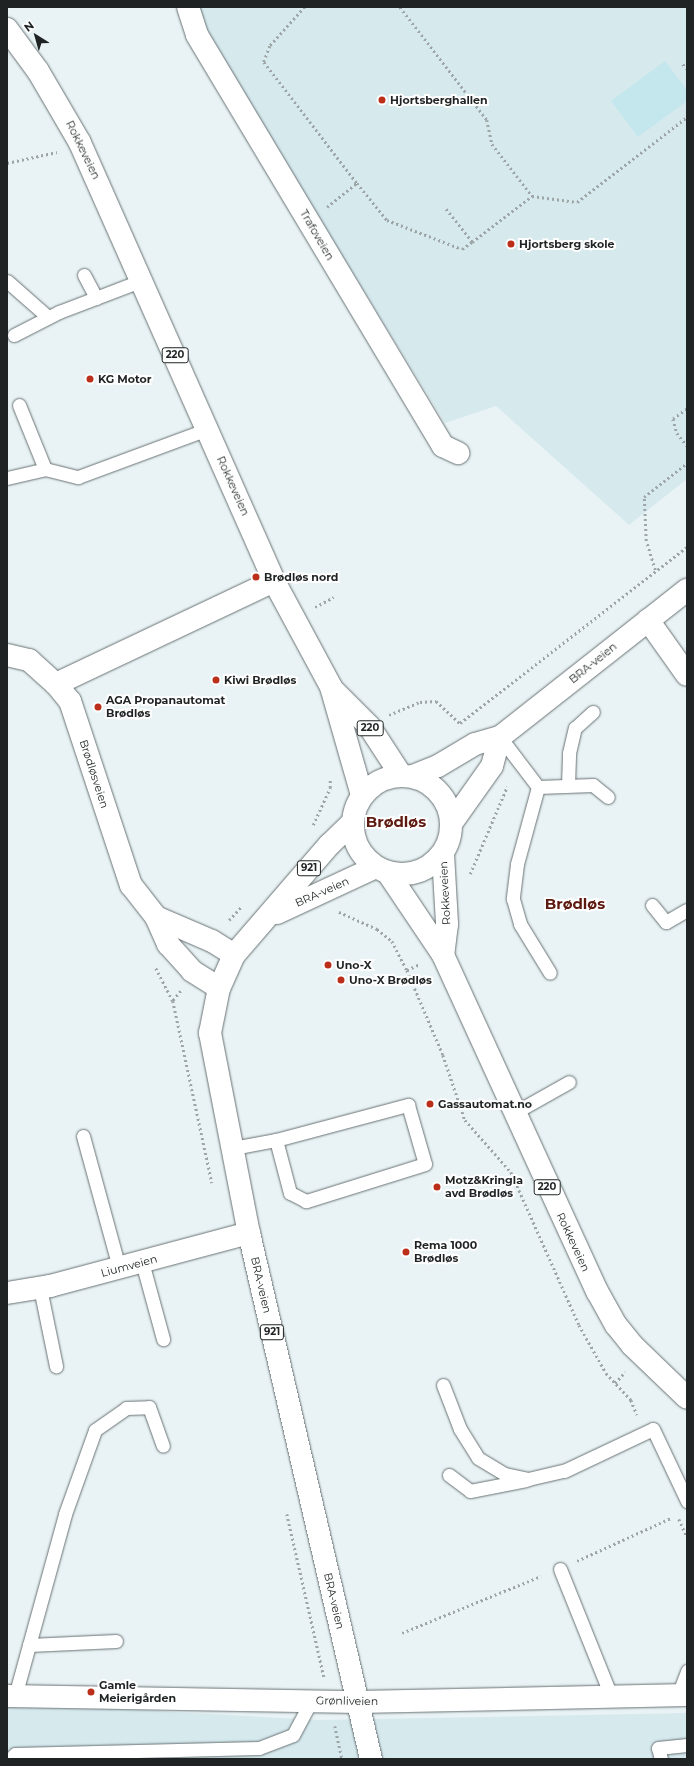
<!DOCTYPE html>
<html>
<head>
<meta charset="utf-8">
<style>
  body { margin:0 }
  #map { position:relative; width:694px; height:1766px; overflow:hidden; background:#e9f3f5; font-family:Montserrat,sans-serif }
  div>[style] { position:absolute }
  [style*='--x'] { left:calc(var(--x)*1px); top:calc(var(--y)*1px); width:calc(var(--w)*1px); rotate:calc(var(--a)*1deg) }
  .built>* { inset:0; background:#d6eaee }
  .green>* { inset:0; background:#c4e6ed }
  .path>* { height:2.5px; margin-top:-1.25px; transform-origin:0; background:repeating-linear-gradient(90deg,#9da5a6 0 2px,transparent 0 5px) }
  .roads { filter:drop-shadow(0 0 1px #687173) drop-shadow(0 0 1px #687173) }
  .service>* { height:13px; margin:-6.5px; padding:0 6.5px; transform-origin:6.5px; border-radius:6.5px; background:#fff }
  .minor>* { height:22px; margin:-11px; padding:0 11px; transform-origin:11px; border-radius:11px; background:#fff }
  .secondary>* { height:22px; margin:-11px; padding:0 11px; transform-origin:11px; border-radius:11px; background:#fff }
  .primary>* { height:22px; margin:-11px; padding:0 11px; transform-origin:11px; border-radius:11px; background:#fff }
  .primary>.ring { margin:-11px; padding:0; box-sizing:content-box; background:none; border:22px solid #fff; border-radius:50% }
  .dots>* { width:11px; height:11px; translate:-50% -50%; box-sizing:border-box; border:2px solid #fefefe; border-radius:50% }
  span { translate:-50% -50%; white-space:nowrap; text-align:center; line-height:1.15; -webkit-text-stroke:4px #fefefe; paint-order:stroke }
  .shield-label span { padding:1px 3px; background:#fefefe; border:1px solid; border-radius:3px; -webkit-text-stroke-width:0 }
  .shield-label { font-size:10px; color:#1f2323; font-weight:700 }
  .poi-label { font-size:11px; color:#1f2323; font-weight:700 }
  .left { translate:0 -50%; text-align:left }
  .street-label { font-size:11px; color:#1f2323 }
  .district-label { font-size:15px; color:#5d1a10; font-weight:700 }
  .frame { position:absolute; inset:0; border:8px solid #1f2323; pointer-events:none }
  .north { position:absolute; left:16px; top:16px; width:40px; height:40px; -webkit-text-stroke:3px #fefefe; paint-order:stroke; rotate:323deg; font-size:11px; font-weight:700; line-height:16px; text-align:center; color:#1f2323 }
  .north::after { content:''; display:block; margin:auto; width:14px; height:18px; background:#1f2323; clip-path:polygon(50% 0,100% 100%,50% 72%,0 100%) }
</style>
</head>
<body>
<div id="map">
  <div class="built">
    <div style="clip-path:polygon(200px 7px,687px 7px,687px 479px,629px 525px,496px 406px,445px 423px,205px 32px)"></div>
    <div style="clip-path:polygon(7px 1703px,320px 1720px,687px 1713px,687px 1759px,7px 1759px)"></div>
  </div>
  <div class="green">
    <div style="clip-path:polygon(665px 61px,687px 90px,687px 101px,638px 137px,611px 101px)"></div>
  </div>
  <div class="path">
    <div style="--x:305;--y:7;--w:52;--a:131.9"></div>
    <div style="--x:270;--y:46;--w:17;--a:111"></div>
    <div style="--x:264;--y:62;--w:153;--a:52.5"></div>
    <div style="--x:400;--y:7;--w:143;--a:52.4"></div>
    <div style="--x:487;--y:120;--w:25;--a:78"></div>
    <div style="--x:492;--y:144;--w:66;--a:52.4"></div>
    <div style="--x:683;--y:64;--w:6;--a:51"></div>
    <div style="--x:7;--y:163;--w:51;--a:-12.4"></div>
    <div style="--x:327;--y:207;--w:38;--a:-39"></div>
    <div style="--x:357;--y:183;--w:48;--a:51"></div>
    <div style="--x:387;--y:220;--w:80;--a:21.1"></div>
    <div style="--x:462;--y:249;--w:12;--a:-35"></div>
    <div style="--x:472;--y:242;--w:43;--a:-128.5"></div>
    <div style="--x:472;--y:242;--w:76;--a:-37.5"></div>
    <div style="--x:532;--y:196;--w:45;--a:7.6"></div>
    <div style="--x:577;--y:202;--w:139;--a:-37.7"></div>
    <div style="--x:687;--y:409;--w:17;--a:144"></div>
    <div style="--x:673;--y:419;--w:15;--a:74"></div>
    <div style="--x:677;--y:433;--w:16;--a:52"></div>
    <div style="--x:655;--y:570;--w:30;--a:-107"></div>
    <div style="--x:646;--y:541;--w:44;--a:-92.6"></div>
    <div style="--x:644;--y:497;--w:55;--a:-38.3"></div>
    <div style="--x:315;--y:607;--w:21;--a:-28"></div>
    <div style="--x:389;--y:715;--w:34;--a:-23"></div>
    <div style="--x:420;--y:702;--w:16;--a:-4"></div>
    <div style="--x:436;--y:701;--w:33;--a:43"></div>
    <div style="--x:460;--y:723;--w:287;--a:-37.8"></div>
    <div style="--x:313;--y:825;--w:41;--a:-65.3"></div>
    <div style="--x:330;--y:788;--w:9;--a:-90"></div>
    <div style="--x:470;--y:874;--w:95;--a:-67"></div>
    <div style="--x:339;--y:912;--w:42;--a:24.1"></div>
    <div style="--x:377;--y:929;--w:19;--a:39"></div>
    <div style="--x:392;--y:941;--w:33;--a:63"></div>
    <div style="--x:407;--y:970;--w:14;--a:-25"></div>
    <div style="--x:229;--y:920;--w:18;--a:-47"></div>
    <div style="--x:156;--y:968;--w:37;--a:63"></div>
    <div style="--x:407;--y:970;--w:92;--a:67"></div>
    <div style="--x:443;--y:1055;--w:69;--a:71.3"></div>
    <div style="--x:465;--y:1120;--w:69;--a:48.5"></div>
    <div style="--x:511;--y:1172;--w:167;--a:66"></div>
    <div style="--x:579;--y:1325;--w:55;--a:60.6"></div>
    <div style="--x:606;--y:1373;--w:37;--a:47"></div>
    <div style="--x:631;--y:1400;--w:16;--a:68"></div>
    <div style="--x:181;--y:991;--w:13;--a:129"></div>
    <div style="--x:173;--y:1001;--w:186;--a:77.9"></div>
    <div style="--x:615;--y:1383;--w:15;--a:-48"></div>
    <div style="--x:287;--y:1514;--w:167;--a:77.2"></div>
    <div style="--x:679;--y:1519;--w:20;--a:66"></div>
    <div style="--x:577;--y:1561;--w:103;--a:-24.6"></div>
    <div style="--x:402;--y:1633;--w:150;--a:-22.3"></div>
    <div style="--x:335;--y:1726;--w:34;--a:78"></div>
  </div>
  <div class="roads">
    <div class="service">
      <div style="--x:84;--y:275;--w:26;--a:62"></div>
      <div style="--x:7;--y:281;--w:55;--a:41.3"></div>
      <div style="--x:14;--y:335;--w:51;--a:-27.1"></div>
      <div style="--x:59;--y:312;--w:90;--a:-20.9"></div>
      <div style="--x:19;--y:405;--w:69;--a:67.9"></div>
      <div style="--x:45;--y:469;--w:34;--a:14"></div>
      <div style="--x:78;--y:477;--w:139;--a:-20.3"></div>
      <div style="--x:7;--y:478;--w:39;--a:-13"></div>
      <div style="--x:500;--y:737;--w:63;--a:52.8"></div>
      <div style="--x:538;--y:787;--w:80;--a:105.3"></div>
      <div style="--x:517;--y:864;--w:35;--a:97"></div>
      <div style="--x:513;--y:899;--w:26;--a:74"></div>
      <div style="--x:520;--y:924;--w:57;--a:58.5"></div>
      <div style="--x:568;--y:785;--w:32;--a:-88"></div>
      <div style="--x:569;--y:753;--w:26;--a:-77"></div>
      <div style="--x:575;--y:728;--w:24;--a:-42"></div>
      <div style="--x:538;--y:787;--w:55;--a:-2.1"></div>
      <div style="--x:593;--y:785;--w:19;--a:39"></div>
      <div style="--x:652;--y:905;--w:22;--a:51"></div>
      <div style="--x:666;--y:922;--w:24;--a:-30"></div>
      <div style="--x:514;--y:1113;--w:63;--a:-29.4"></div>
      <div style="--x:83;--y:1136;--w:137;--a:74.7"></div>
      <div style="--x:233;--y:1148;--w:44;--a:-10.5"></div>
      <div style="--x:276;--y:1140;--w:137;--a:-14.9"></div>
      <div style="--x:408;--y:1105;--w:61;--a:73.9"></div>
      <div style="--x:425;--y:1164;--w:125;--a:162.7"></div>
      <div style="--x:306;--y:1201;--w:18;--a:-153"></div>
      <div style="--x:290;--y:1193;--w:55;--a:-104.8"></div>
      <div style="--x:142;--y:1262;--w:80;--a:74.7"></div>
      <div style="--x:40;--y:1288;--w:80;--a:78.4"></div>
      <div style="--x:443;--y:1385;--w:47;--a:68.9"></div>
      <div style="--x:460;--y:1429;--w:34;--a:58"></div>
      <div style="--x:478;--y:1458;--w:31;--a:31"></div>
      <div style="--x:505;--y:1474;--w:24;--a:12"></div>
      <div style="--x:528;--y:1479;--w:37;--a:-13"></div>
      <div style="--x:564;--y:1471;--w:98;--a:-25.3"></div>
      <div style="--x:653;--y:1429;--w:80;--a:64.7"></div>
      <div style="--x:449;--y:1475;--w:26;--a:37"></div>
      <div style="--x:470;--y:1491;--w:57;--a:-11.1"></div>
      <div style="--x:560;--y:1569;--w:137;--a:68.1"></div>
      <div style="--x:29;--y:1645;--w:87;--a:-2.6"></div>
      <div style="--x:678;--y:1695;--w:26;--a:-69"></div>
      <div style="--x:15;--y:1696;--w:189;--a:-74.6"></div>
      <div style="--x:65;--y:1514;--w:89;--a:-70.3"></div>
      <div style="--x:95;--y:1430;--w:38;--a:-35"></div>
      <div style="--x:126;--y:1408;--w:23;--a:-2"></div>
      <div style="--x:149;--y:1407;--w:41;--a:70.3"></div>
      <div style="--x:10;--y:1759;--w:7;--a:-45"></div>
      <div style="--x:15;--y:1754;--w:244;--a:-1.4"></div>
      <div style="--x:259;--y:1748;--w:36;--a:-21"></div>
      <div style="--x:293;--y:1735;--w:40;--a:-62"></div>
      <div style="--x:661;--y:1759;--w:11;--a:-105"></div>
      <div style="--x:658;--y:1748;--w:29;--a:-6"></div>
    </div>
    <div class="minor">
      <div style="--x:188;--y:7;--w:29;--a:72"></div>
      <div style="--x:197;--y:35;--w:479;--a:59.1"></div>
      <div style="--x:443;--y:446;--w:17;--a:25"></div>
      <div style="--x:648;--y:620;--w:67;--a:54.7"></div>
      <div style="--x:7;--y:655;--w:23;--a:13"></div>
      <div style="--x:29;--y:660;--w:36;--a:42"></div>
      <div style="--x:56;--y:684;--w:22;--a:51"></div>
      <div style="--x:70;--y:701;--w:194;--a:71.7"></div>
      <div style="--x:131;--y:885;--w:41;--a:52"></div>
      <div style="--x:156;--y:917;--w:30;--a:66"></div>
      <div style="--x:168;--y:944;--w:36;--a:48"></div>
      <div style="--x:192;--y:971;--w:32;--a:32"></div>
      <div style="--x:56;--y:684;--w:241;--a:-25.3"></div>
      <div style="--x:156;--y:917;--w:61;--a:23.2"></div>
      <div style="--x:212;--y:941;--w:26;--a:32"></div>
      <div style="--x:7;--y:1293;--w:44;--a:-9.2"></div>
      <div style="--x:50;--y:1286;--w:206;--a:-14.9"></div>
      <div style="--x:7;--y:1696;--w:351;--a:1"></div>
      <div style="--x:358;--y:1702;--w:329;--a:-1.2"></div>
    </div>
    <div class="secondary">
      <div style="--x:413;--y:776;--w:27;--a:-22"></div>
      <div style="--x:438;--y:766;--w:43;--a:-30.7"></div>
      <div style="--x:475;--y:744;--w:26;--a:-16"></div>
      <div style="--x:500;--y:737;--w:238;--a:-38.2"></div>
      <div style="--x:453;--y:821;--w:67;--a:-54.7"></div>
      <div style="--x:492;--y:766;--w:30;--a:-75"></div>
    </div>
    <div class="primary">
      <div style="--x:7;--y:29;--w:52;--a:53.6"></div>
      <div style="--x:38;--y:71;--w:83;--a:59.7"></div>
      <div style="--x:80;--y:143;--w:479;--a:66.1"></div>
      <div style="--x:274;--y:581;--w:120;--a:61.7"></div>
      <div style="--x:331;--y:687;--w:112;--a:74"></div>
      <div style="--x:332;--y:689;--w:52;--a:45"></div>
      <div style="--x:369;--y:726;--w:59;--a:56.9"></div>
      <div class="ring" style="left:353px;top:776px;width:76px;height:76px"></div>
      <div style="--x:353;--y:822;--w:33;--a:136"></div>
      <div style="--x:329;--y:845;--w:145;--a:130.8"></div>
      <div style="--x:234;--y:955;--w:36;--a:114"></div>
      <div style="--x:219;--y:988;--w:46;--a:101.3"></div>
      <div style="--x:210;--y:1033;--w:204;--a:79"></div>
      <div style="--x:249;--y:1233;--w:540;--a:76.94"></div>
      <div style="--x:443;--y:854;--w:70;--a:86.7"></div>
      <div style="--x:447;--y:924;--w:31;--a:97"></div>
      <div style="--x:388;--y:873;--w:99;--a:56.1"></div>
      <div style="--x:443;--y:955;--w:370;--a:65.4"></div>
      <div style="--x:597;--y:1291;--w:39;--a:61"></div>
      <div style="--x:616;--y:1325;--w:26;--a:51"></div>
      <div style="--x:632;--y:1345;--w:76;--a:43.9"></div>
      <div style="--x:277;--y:913;--w:109;--a:-24.9"></div>
    </div>
  </div>
  <div class="dots">
    <div style="left:382px;top:100px;background:#bb2f1a"></div>
    <div style="left:511px;top:244px;background:#bb2f1a"></div>
    <div style="left:90px;top:379px;background:#bb2f1a"></div>
    <div style="left:256px;top:577px;background:#bb2f1a"></div>
    <div style="left:216px;top:680px;background:#bb2f1a"></div>
    <div style="left:98px;top:707px;background:#bb2f1a"></div>
    <div style="left:328px;top:965px;background:#bb2f1a"></div>
    <div style="left:341px;top:980px;background:#bb2f1a"></div>
    <div style="left:430px;top:1104px;background:#bb2f1a"></div>
    <div style="left:437px;top:1187px;background:#bb2f1a"></div>
    <div style="left:406px;top:1252px;background:#bb2f1a"></div>
    <div style="left:91px;top:1692px;background:#bb2f1a"></div>
  </div>
  <div class="shield-label">
    <span style="left:175px;top:355px">220</span>
    <span style="left:370px;top:728px">220</span>
    <span style="left:309px;top:868px">921</span>
    <span style="left:547px;top:1187px">220</span>
    <span style="left:272px;top:1332px">921</span>
  </div>
  <div class="poi-label">
    <span class="left" style="left:390px;top:100px">Hjortsberghallen</span>
    <span class="left" style="left:519px;top:244px">Hjortsberg skole</span>
    <span class="left" style="left:98px;top:379px">KG Motor</span>
    <span class="left" style="left:264px;top:577px">Brødløs nord</span>
    <span class="left" style="left:224px;top:680px">Kiwi Brødløs</span>
    <span class="left" style="left:106px;top:707px">AGA Propanautomat<br>Brødløs</span>
    <span class="left" style="left:336px;top:965px">Uno-X</span>
    <span class="left" style="left:349px;top:980px">Uno-X Brødløs</span>
    <span class="left" style="left:438px;top:1104px">Gassautomat.no</span>
    <span class="left" style="left:445px;top:1187px">Motz&amp;Kringla<br>avd Brødløs</span>
    <span class="left" style="left:414px;top:1252px">Rema 1000<br>Brødløs</span>
    <span class="left" style="left:99px;top:1692px">Gamle<br>Meierigården</span>
  </div>
  <div class="street-label">
    <span style="left:83px;top:150px;rotate:64deg">Rokkeveien</span>
    <span style="left:317px;top:235px;rotate:60deg">Trafoveien</span>
    <span style="left:233px;top:486px;rotate:66deg">Rokkeveien</span>
    <span style="left:593px;top:663px;rotate:-39deg">BRA-veien</span>
    <span style="left:94px;top:774px;rotate:72deg">Brødløsveien</span>
    <span style="left:322px;top:892px;rotate:-24deg">BRA-veien</span>
    <span style="left:445px;top:893px;rotate:-93deg">Rokkeveien</span>
    <span style="left:573px;top:1242px;rotate:65deg">Rokkeveien</span>
    <span style="left:129px;top:1266px;rotate:-15deg">Liumveien</span>
    <span style="left:261px;top:1285px;rotate:77deg">BRA-veien</span>
    <span style="left:334px;top:1601px;rotate:77deg">BRA-veien</span>
    <span style="left:347px;top:1701px;rotate:1deg">Grønliveien</span>
  </div>
  <div class="district-label">
    <span style="left:396px;top:822px">Brødløs</span>
    <span style="left:575px;top:904px">Brødløs</span>
  </div>
  <div class="frame"></div>
  <div class="north">N</div>
</div>
</body>
</html>
